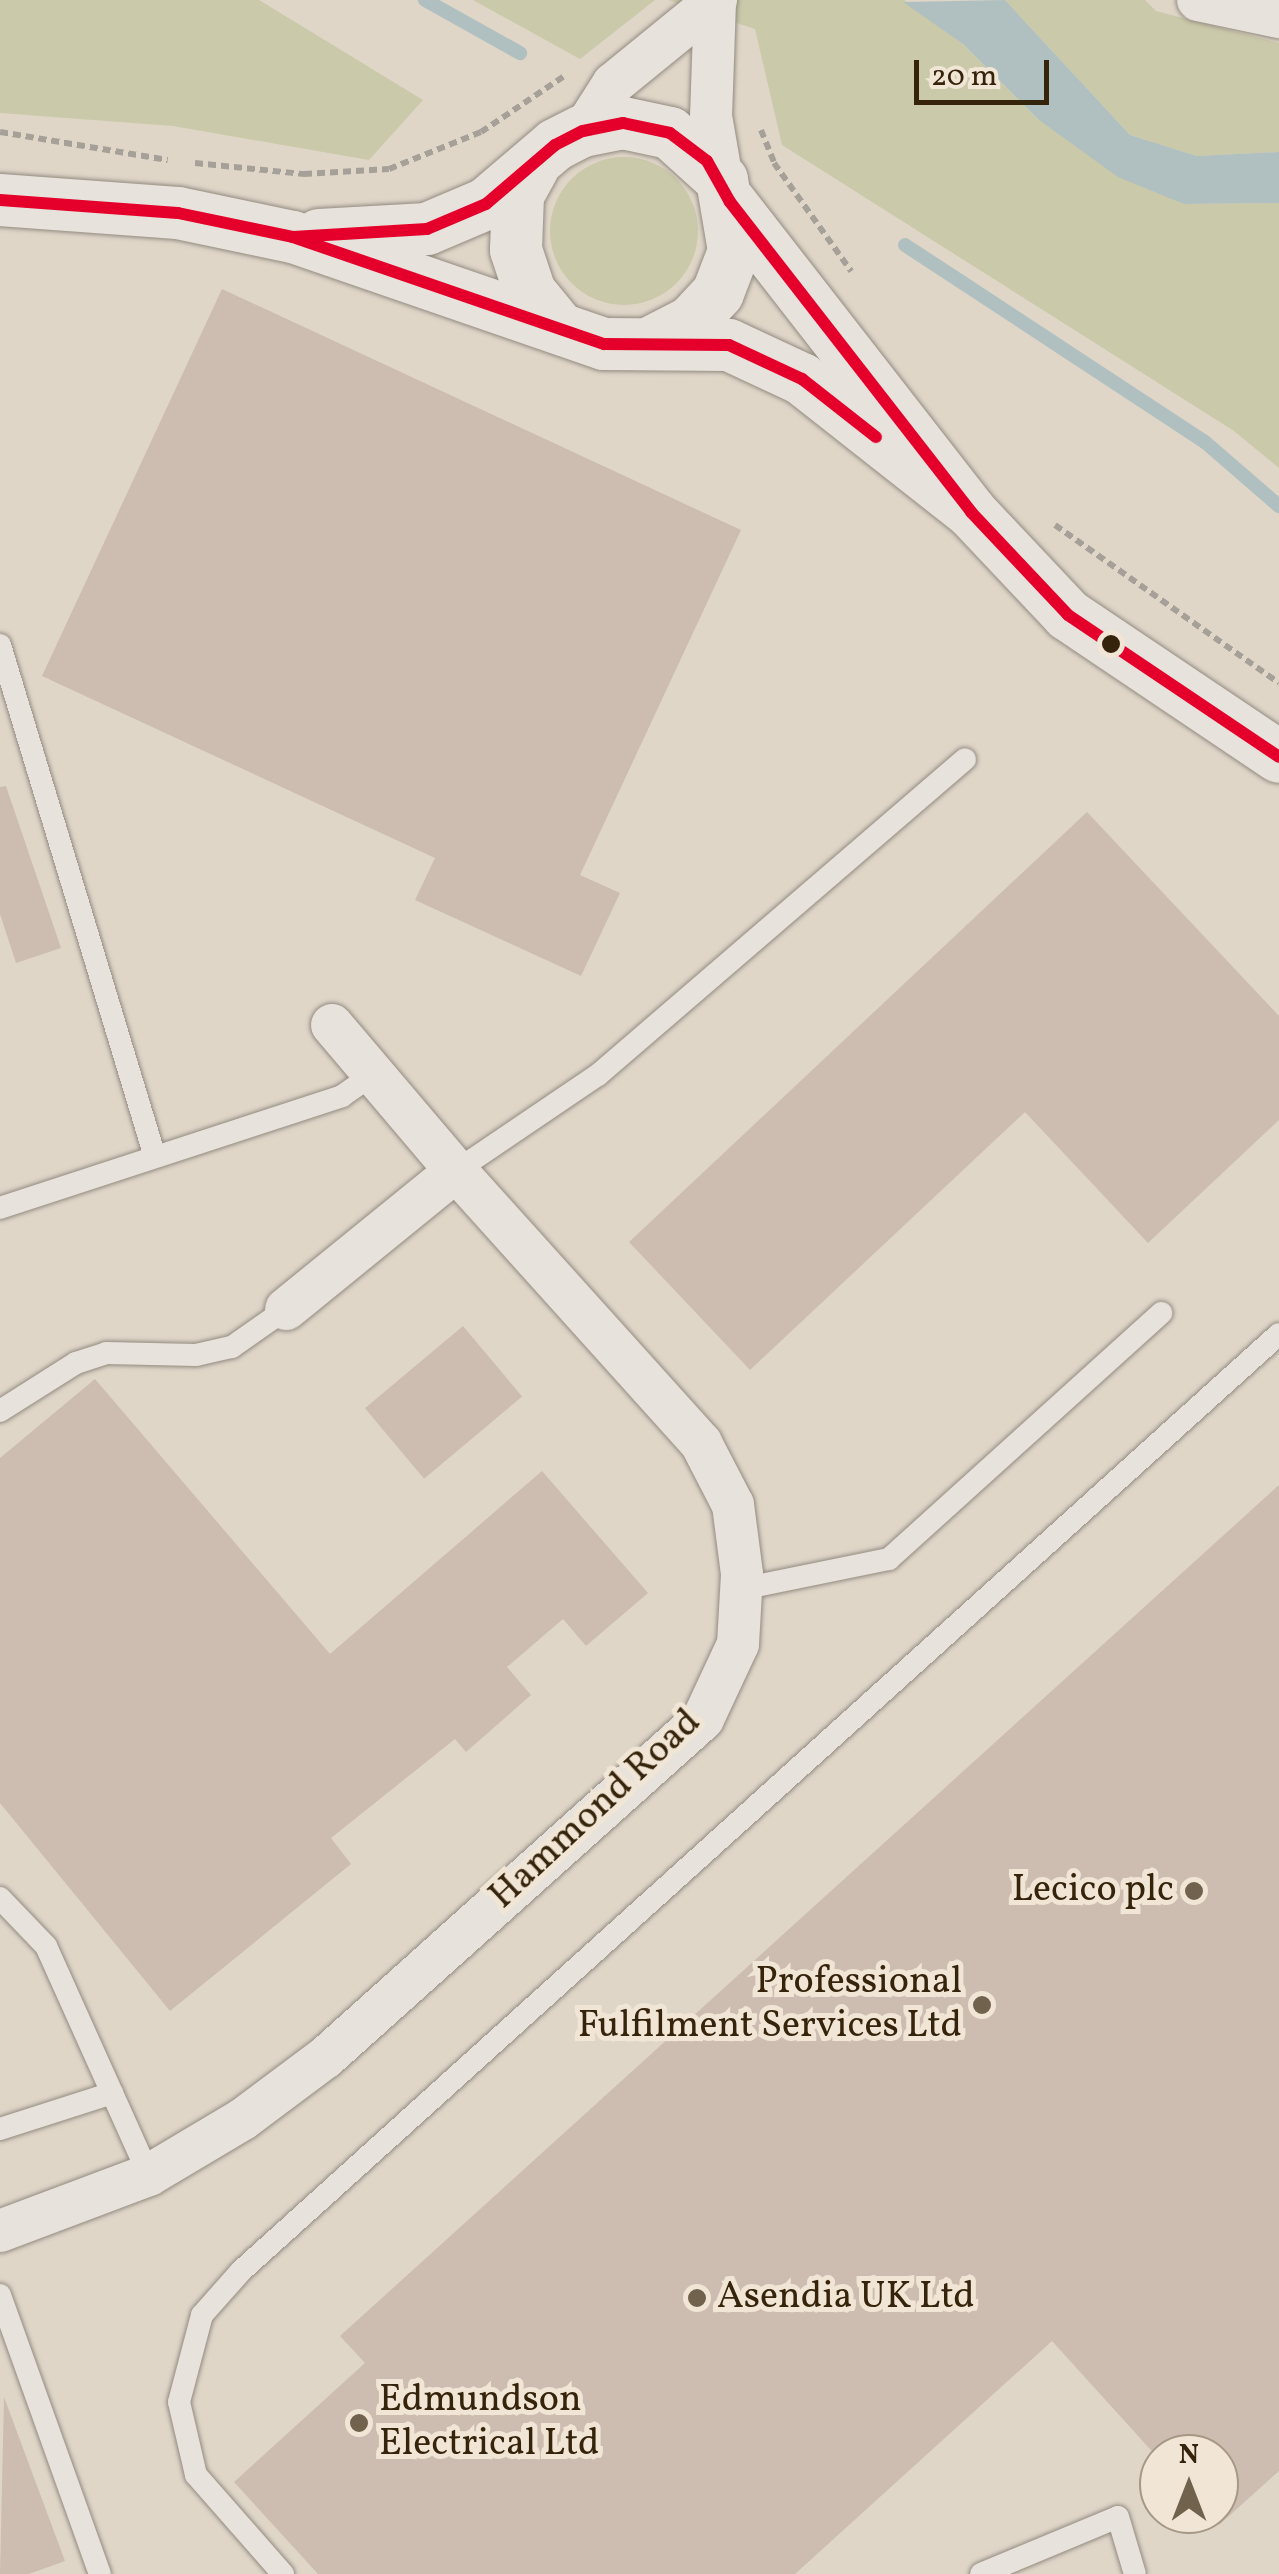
<!DOCTYPE html>
<html>
<head>
<meta charset="utf-8">
<style>
  body { margin:0 }
  #map { position:relative; width:1279px; height:2574px; overflow:hidden; background:#dfd6c8; font-family:Vollkorn,serif }
  div>[style] { position:absolute }
  [style*='--x'] { left:calc(var(--x)*1px); top:calc(var(--y)*1px); width:calc(var(--w)*1px); rotate:calc(var(--a)*1deg) }
  .green>* { inset:0; background:#cac9a9 }
  .round { border-radius:50% }
  .water>* { inset:0; background:#b0c0c0 }
  .stream>* { height:14px; margin:-7px; padding:0 7px; transform-origin:7px; border-radius:7px; background:#b0c0c0 }
  .building>* { inset:0; background:#cdbdb0; transform-origin:0 0 }
  .path>* { height:6px; margin-top:-3px; transform-origin:0; background:repeating-linear-gradient(90deg,#a5a098 0 8px,transparent 0 13px) }
  .roads { filter:drop-shadow(0 0 2px #938b80) drop-shadow(0 0 2px #938b80) }
  .service>* { height:22px; margin:-11px; padding:0 11px; transform-origin:11px; border-radius:11px; background:#e7e2db }
  .minor>* { height:42px; margin:-21px; padding:0 21px; transform-origin:21px; border-radius:21px; background:#e7e2db }
  .tertiary>* { height:52px; margin:-26px; padding:0 26px; transform-origin:26px; border-radius:26px; background:#e7e2db }
  .bus-1>* { height:12px; margin:-6px; padding:0 6px; transform-origin:6px; border-radius:6px; background:#e4002b }
  .dots>* { width:28px; height:28px; translate:-50% -50%; box-sizing:border-box; border:5px solid #f1e6d5; border-radius:50% }
  span { translate:-50% -50%; white-space:nowrap; text-align:center; line-height:1.15; -webkit-text-stroke:10px #f1e6d5; paint-order:stroke }
  .street-label { font-size:38px; color:#35230b }
  .poi-label { font-size:38px; color:#35230b }
  .right { translate:-100% -50%; text-align:right }
  .left { translate:0 -50%; text-align:left }
  .north { position:absolute; left:1139px; top:2434px; width:100px; height:100px; box-sizing:border-box; background:#f1e6d5; border:2px solid #a69884; border-radius:50%; rotate:0deg; font-size:28px; font-weight:700; line-height:40px; text-align:center; color:#35230b }
  .north::after { content:''; display:block; margin:auto; width:35px; height:45px; background:#70624d; clip-path:polygon(50% 0,100% 100%,50% 72%,0 100%) }
  .scale { position:absolute; left:914px; top:60px; width:135px; height:45px; box-sizing:border-box; border:5px solid #35230b; border-top:0; padding-left:12px; font-size:30px; line-height:35px; white-space:nowrap; color:#35230b; -webkit-text-stroke:8px #f1e6d5; paint-order:stroke }
</style>
</head>
<body>
<div id="map">
  <div class="green">
    <div style="clip-path:polygon(0 0,259px 0,423px 100px,369px 160px,173px 126px,0 113px)"></div>
    <div style="clip-path:polygon(473px 0,655px 0,580px 59px)"></div>
    <div style="clip-path:polygon(668px 0,904px 0,963px 44px,1039px 120px,1184px 204px,1279px 203px,1279px 468px,1234px 431px,782px 145px,755px 29px)"></div>
    <div style="clip-path:polygon(1005px 0,1145px 0,1156px 11px,1279px 43px,1279px 152px,1197px 156px,1130px 135px)"></div>
    <div class="round" style="left:550px;top:157px;width:148px;height:148px"></div>
  </div>
  <div class="water">
    <div style="clip-path:polygon(1005px 0,1130px 135px,1197px 156px,1279px 152px,1279px 203px,1184px 204px,1118px 177px,1039px 120px,963px 44px,903px 2px)"></div>
  </div>
  <div class="stream">
    <div style="--x:425;--y:0;--w:109;--a:29.2"></div>
    <div style="--x:905;--y:245;--w:359;--a:33.3"></div>
    <div style="--x:1205;--y:442;--w:98;--a:40.9"></div>
  </div>
  <div class="building">
    <div style="clip-path:polygon(222px 289px,741px 530px,580px 875px,620px 893px,581px 976px,415px 900px,435px 858px,42px 676px)"></div>
    <div style="clip-path:polygon(6px 786px,61px 948px,16px 963px,0 914px,0 787px)"></div>
    <div style="clip-path:polygon(1087px 812px,1279px 1016px,1279px 1120px,1148px 1243px,1025px 1112px,750px 1370px,629px 1242px)"></div>
    <div style="left:463px;top:1326px;width:92px;height:128px;rotate:50deg"></div>
    <div style="clip-path:polygon(95px 1379px,330px 1654px,542px 1471px,648px 1593px,586px 1646px,563px 1619px,507px 1667px,531px 1695px,466px 1752px,455px 1739px,331px 1838px,351px 1864px,170px 2011px,0 1803px,0 1458px)"></div>
    <div style="clip-path:polygon(1279px 1485px,1279px 2471px,1219px 2525px,1209px 2514px,1219px 2514px,1219px 2454px,1159px 2459px,1052px 2341px,795px 2574px,318px 2574px,234px 2482px,365px 2363px,340px 2336px)"></div>
    <div style="clip-path:polygon(4px 2397px,65px 2561px,29px 2574px,0 2574px)"></div>
  </div>
  <div class="path">
    <div style="--x:761;--y:130;--w:35;--a:68"></div>
    <div style="--x:774;--y:163;--w:133;--a:54.5"></div>
    <div style="--x:0;--y:132;--w:170;--a:9.5"></div>
    <div style="--x:195;--y:163;--w:110;--a:5.8"></div>
    <div style="--x:304;--y:174;--w:85;--a:-3.4"></div>
    <div style="--x:389;--y:169;--w:99;--a:-21.9"></div>
    <div style="--x:481;--y:132;--w:99;--a:-33.9"></div>
    <div style="--x:1055;--y:525;--w:274;--a:35.2"></div>
  </div>
  <div class="roads">
    <div class="service">
      <div style="--x:0;--y:645;--w:535;--a:73.16"></div>
      <div style="--x:456;--y:1171;--w:171;--a:-34.1"></div>
      <div style="--x:598;--y:1075;--w:484;--a:-40.7"></div>
      <div style="--x:0;--y:1208;--w:360;--a:-18.1"></div>
      <div style="--x:342;--y:1096;--w:38;--a:-35"></div>
      <div style="--x:0;--y:1411;--w:90;--a:-32.3"></div>
      <div style="--x:76;--y:1363;--w:32;--a:-18"></div>
      <div style="--x:106;--y:1353;--w:90;--a:1.3"></div>
      <div style="--x:196;--y:1355;--w:37;--a:-13"></div>
      <div style="--x:232;--y:1347;--w:66;--a:-35.1"></div>
      <div style="--x:741;--y:1589;--w:151;--a:-11.5"></div>
      <div style="--x:889;--y:1559;--w:367;--a:-42.1"></div>
      <div style="--x:0;--y:1898;--w:66;--a:46.2"></div>
      <div style="--x:46;--y:1946;--w:251;--a:65.8"></div>
      <div style="--x:0;--y:2129;--w:118;--a:-17.8"></div>
      <div style="--x:0;--y:2295;--w:296;--a:70.3"></div>
      <div style="--x:283;--y:2574;--w:132;--a:-131.3"></div>
      <div style="--x:196;--y:2475;--w:75;--a:-103.1"></div>
      <div style="--x:179;--y:2402;--w:90;--a:-75.2"></div>
      <div style="--x:202;--y:2315;--w:59;--a:-48.4"></div>
      <div style="--x:241;--y:2271;--w:1398;--a:-42.07"></div>
      <div style="--x:981;--y:2574;--w:148;--a:-22.6"></div>
      <div style="--x:1118;--y:2517;--w:59;--a:73.4"></div>
    </div>
    <div class="minor">
      <div style="--x:1198;--y:0;--w:83;--a:11.9"></div>
      <div style="--x:715;--y:2;--w:114;--a:92"></div>
      <div style="--x:711;--y:116;--w:65;--a:80.2"></div>
      <div style="--x:583;--y:131;--w:56;--a:-57.4"></div>
      <div style="--x:613;--y:84;--w:133;--a:-39.2"></div>
      <div style="--x:332;--y:1025;--w:192;--a:49.7"></div>
      <div style="--x:0;--y:2231;--w:159;--a:-20.6"></div>
      <div style="--x:149;--y:2175;--w:109;--a:-30.8"></div>
      <div style="--x:243;--y:2119;--w:104;--a:-36.8"></div>
      <div style="--x:326;--y:2057;--w:506;--a:-41.88"></div>
      <div style="--x:703;--y:1719;--w:83;--a:-65"></div>
      <div style="--x:738;--y:1644;--w:70;--a:-86.7"></div>
      <div style="--x:742;--y:1574;--w:70;--a:-97.4"></div>
      <div style="--x:733;--y:1505;--w:70;--a:-117.3"></div>
      <div style="--x:701;--y:1443;--w:366;--a:-132"></div>
      <div style="--x:456;--y:1171;--w:219;--a:140.9"></div>
    </div>
    <div class="tertiary">
      <div style="--x:533;--y:168;--w:31;--a:119"></div>
      <div style="--x:518;--y:195;--w:55;--a:92.1"></div>
      <div style="--x:516;--y:250;--w:44;--a:71.6"></div>
      <div style="--x:530;--y:292;--w:43;--a:50.7"></div>
      <div style="--x:0;--y:200;--w:178;--a:4.2"></div>
      <div style="--x:178;--y:213;--w:117;--a:11.8"></div>
      <div style="--x:293;--y:237;--w:329;--a:19"></div>
      <div style="--x:604;--y:344;--w:125;--a:0.5"></div>
      <div style="--x:729;--y:345;--w:81;--a:25"></div>
      <div style="--x:802;--y:379;--w:215;--a:38.2"></div>
      <div style="--x:730;--y:202;--w:393;--a:52.1"></div>
      <div style="--x:971;--y:512;--w:141;--a:46.7"></div>
      <div style="--x:1068;--y:615;--w:254;--a:33.9"></div>
      <div style="--x:319;--y:235;--w:108;--a:-3.2"></div>
      <div style="--x:427;--y:229;--w:64;--a:-23"></div>
      <div style="--x:486;--y:204;--w:91;--a:-40.5"></div>
      <div style="--x:555;--y:145;--w:31;--a:-27"></div>
      <div style="--x:583;--y:131;--w:41;--a:-11.3"></div>
      <div style="--x:623;--y:123;--w:48;--a:12"></div>
      <div style="--x:670;--y:133;--w:70;--a:42.1"></div>
      <div style="--x:722;--y:180;--w:72;--a:80.4"></div>
      <div style="--x:734;--y:251;--w:45;--a:110.9"></div>
      <div style="--x:718;--y:293;--w:40;--a:133"></div>
      <div style="--x:691;--y:322;--w:46;--a:152.9"></div>
    </div>
  </div>
  <div class="bus-1">
    <div style="--x:0;--y:200;--w:178;--a:4.2"></div>
    <div style="--x:178;--y:213;--w:117;--a:11.8"></div>
    <div style="--x:293;--y:237;--w:329;--a:19"></div>
    <div style="--x:604;--y:344;--w:125;--a:0.5"></div>
    <div style="--x:729;--y:345;--w:81;--a:25"></div>
    <div style="--x:802;--y:379;--w:94;--a:38.1"></div>
    <div style="--x:293;--y:237;--w:134;--a:-3.4"></div>
    <div style="--x:427;--y:229;--w:64;--a:-23"></div>
    <div style="--x:486;--y:204;--w:91;--a:-40.5"></div>
    <div style="--x:555;--y:145;--w:31;--a:-27"></div>
    <div style="--x:583;--y:131;--w:41;--a:-11.3"></div>
    <div style="--x:623;--y:123;--w:48;--a:12"></div>
    <div style="--x:670;--y:133;--w:46;--a:37.1"></div>
    <div style="--x:707;--y:161;--w:47;--a:60.7"></div>
    <div style="--x:730;--y:202;--w:393;--a:52.1"></div>
    <div style="--x:971;--y:512;--w:141;--a:46.7"></div>
    <div style="--x:1068;--y:615;--w:254;--a:33.9"></div>
  </div>
  <div class="dots">
    <div style="left:1111px;top:644px;background:#35230b"></div>
    <div style="left:1194px;top:1891px;background:#70624d"></div>
    <div style="left:982px;top:2005px;background:#70624d"></div>
    <div style="left:697px;top:2298px;background:#70624d"></div>
    <div style="left:359px;top:2423px;background:#70624d"></div>
  </div>
  <div class="street-label">
    <span style="left:596px;top:1810px;rotate:-43deg">Hammond Road</span>
  </div>
  <div class="poi-label">
    <span class="right" style="left:1174px;top:1891px">Lecico plc</span>
    <span class="right" style="left:962px;top:2005px">Professional<br>Fulfilment Services Ltd</span>
    <span class="left" style="left:717px;top:2298px">Asendia UK Ltd</span>
    <span class="left" style="left:379px;top:2423px">Edmundson<br>Electrical Ltd</span>
  </div>
  <div class="north">N</div>
  <div class="scale">20 m</div>
</div>
</body>
</html>
